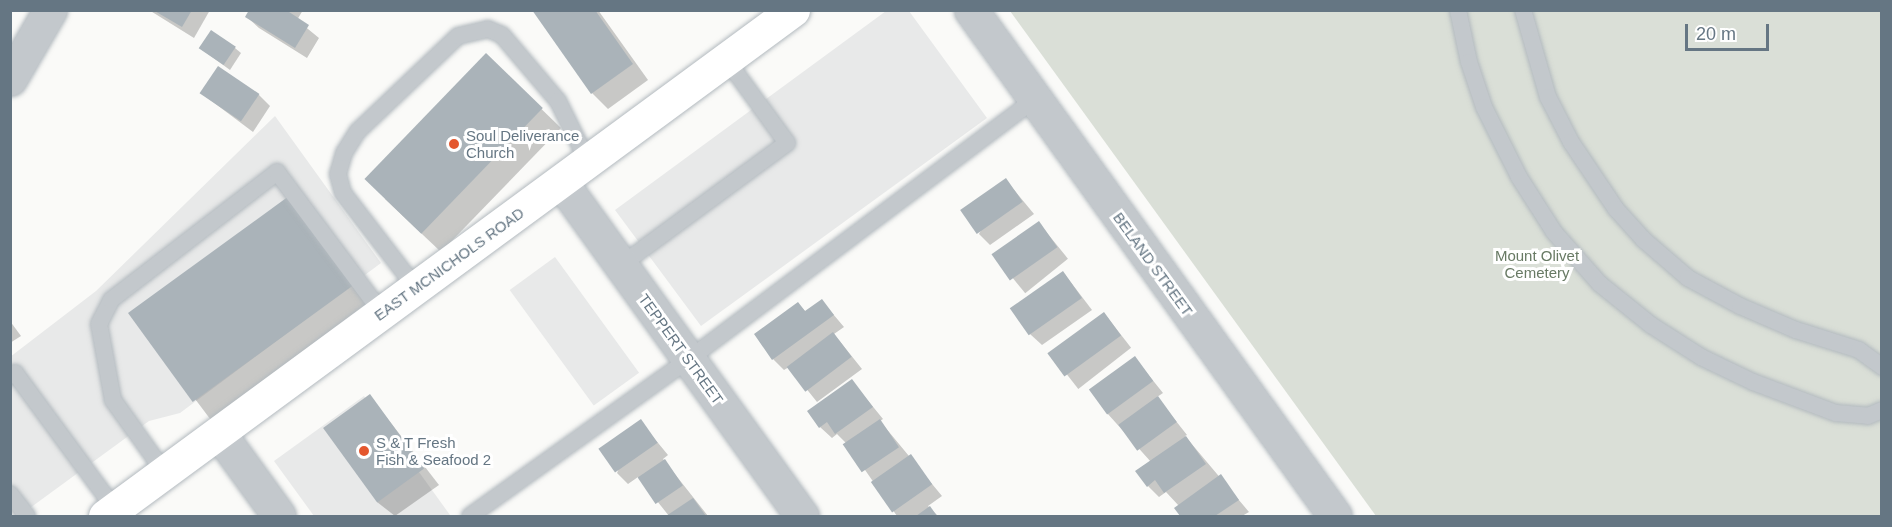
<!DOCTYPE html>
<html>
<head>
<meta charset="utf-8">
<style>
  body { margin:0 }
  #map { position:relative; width:1892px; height:527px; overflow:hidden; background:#fafaf8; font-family:Helvetica,sans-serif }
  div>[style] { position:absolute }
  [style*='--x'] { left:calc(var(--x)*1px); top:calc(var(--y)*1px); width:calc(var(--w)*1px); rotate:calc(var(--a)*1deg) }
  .built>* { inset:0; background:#e8e9e9; transform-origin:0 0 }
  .green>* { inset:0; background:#dadfd7 }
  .shadow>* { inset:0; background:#0003; transform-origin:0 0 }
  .building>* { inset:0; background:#aab3b9; transform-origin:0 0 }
  .roads { filter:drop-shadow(0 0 2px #b3babf) drop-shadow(0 0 2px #b3babf) }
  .lane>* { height:16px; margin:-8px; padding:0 8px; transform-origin:8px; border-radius:8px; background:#c3c8cc }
  .street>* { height:33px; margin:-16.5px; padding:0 16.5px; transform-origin:16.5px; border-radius:16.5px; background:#c3c8cc }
  .secondary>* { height:33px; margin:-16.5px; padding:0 16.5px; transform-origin:16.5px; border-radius:16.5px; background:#fff }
  .dots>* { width:16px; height:16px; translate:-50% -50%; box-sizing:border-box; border:3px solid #fff; border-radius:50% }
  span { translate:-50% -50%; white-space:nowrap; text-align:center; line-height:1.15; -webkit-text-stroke:6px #fff; paint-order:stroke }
  .poi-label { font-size:15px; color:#657683 }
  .left { translate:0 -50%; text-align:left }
  .park-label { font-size:15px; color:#687a64 }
  .street-label { font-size:15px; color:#657683 }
  .frame { position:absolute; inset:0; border:12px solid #657683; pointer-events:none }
  .scale { position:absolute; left:1685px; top:24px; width:84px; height:27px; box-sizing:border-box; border:3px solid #657683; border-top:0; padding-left:8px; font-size:18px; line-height:21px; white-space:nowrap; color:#657683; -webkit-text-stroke:4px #fff; paint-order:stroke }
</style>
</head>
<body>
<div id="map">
  <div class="built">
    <div style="clip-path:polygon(886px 11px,909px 11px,987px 118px,701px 326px,615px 210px)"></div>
    <div style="clip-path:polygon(275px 116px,381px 263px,180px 413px,149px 421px,19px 516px,11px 516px,10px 357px,96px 291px)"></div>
    <div style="left:555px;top:257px;width:143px;height:56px;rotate:54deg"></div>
    <div style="clip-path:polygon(364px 396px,450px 515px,448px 516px,314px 516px,274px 461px)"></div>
  </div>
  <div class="green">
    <div style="clip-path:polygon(1010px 11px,1881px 11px,1881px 516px,1376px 516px)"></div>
  </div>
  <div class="shadow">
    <div style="clip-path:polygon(149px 10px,210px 10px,194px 38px)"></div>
    <div style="clip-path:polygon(251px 10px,303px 10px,297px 20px,319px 38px,307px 58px,259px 28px,247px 17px)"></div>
    <div style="clip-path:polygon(534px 10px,598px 10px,648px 80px,608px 109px,592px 93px)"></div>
    <div style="clip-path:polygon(235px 48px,241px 53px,230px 70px,201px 49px)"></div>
    <div style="clip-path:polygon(486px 55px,561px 128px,441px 252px,385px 199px)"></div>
    <div style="clip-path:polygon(201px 93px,259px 95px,270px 106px,253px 132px)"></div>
    <div style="clip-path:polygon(1006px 180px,1034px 214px,990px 245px,979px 234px)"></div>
    <div style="left:289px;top:198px;width:131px;height:196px;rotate:53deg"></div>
    <div style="left:1039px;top:223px;width:46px;height:55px;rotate:51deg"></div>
    <div style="clip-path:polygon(1063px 272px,1092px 310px,1042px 345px,1030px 334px)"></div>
    <div style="clip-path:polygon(822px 301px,844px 327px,834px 334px,862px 369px,817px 402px,789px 367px,784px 370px,773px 359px,798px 304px,806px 312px)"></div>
    <div style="left:1104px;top:313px;width:44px;height:67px;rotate:52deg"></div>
    <div style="clip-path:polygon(10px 321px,21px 336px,10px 343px)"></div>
    <div style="clip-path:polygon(1135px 358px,1163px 393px,1157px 397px,1187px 435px,1185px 436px,1249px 512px,1242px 516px,1182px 516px,1176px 508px,1179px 506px,1166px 492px,1159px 497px,1148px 486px,1151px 462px,1107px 413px)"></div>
    <div style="clip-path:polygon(852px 381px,883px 419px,880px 421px,942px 496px,928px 506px,938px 516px,897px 516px,847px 444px,837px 434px,832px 438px,820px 427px)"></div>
    <div style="clip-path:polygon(370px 396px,439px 485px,395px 516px,377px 502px)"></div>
    <div style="clip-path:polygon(640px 421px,668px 455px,663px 459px,708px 516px,669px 516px,638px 477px,628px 484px,617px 473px)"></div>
  </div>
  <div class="building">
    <div style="clip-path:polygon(153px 10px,192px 10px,182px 27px)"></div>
    <div style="clip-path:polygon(249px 10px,286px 10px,309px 25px,295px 48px,245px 17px)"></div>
    <div style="clip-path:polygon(532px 10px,595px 10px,633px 64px,591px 94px)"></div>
    <div style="left:211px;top:30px;width:30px;height:22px;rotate:34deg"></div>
    <div style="left:486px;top:53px;width:79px;height:175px;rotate:44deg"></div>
    <div style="left:218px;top:66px;width:50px;height:33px;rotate:34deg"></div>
    <div style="left:1006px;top:178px;width:29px;height:56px;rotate:55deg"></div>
    <div style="left:289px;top:196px;width:110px;height:199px;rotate:54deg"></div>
    <div style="left:1039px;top:221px;width:32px;height:58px;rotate:55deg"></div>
    <div style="left:1063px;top:271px;width:33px;height:65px;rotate:55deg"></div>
    <div style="clip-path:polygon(822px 299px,834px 315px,772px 360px,754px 334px,798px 302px,805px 311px)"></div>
    <div style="left:1104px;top:312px;width:29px;height:70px;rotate:54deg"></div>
    <div style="left:833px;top:332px;width:31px;height:58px;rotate:53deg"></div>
    <div style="left:1135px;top:356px;width:31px;height:57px;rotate:54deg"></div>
    <div style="clip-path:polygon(852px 379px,873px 407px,835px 434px,827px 422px,819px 428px,807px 411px)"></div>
    <div style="left:370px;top:394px;width:92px;height:58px;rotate:54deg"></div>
    <div style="left:1158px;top:396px;width:32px;height:49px;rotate:54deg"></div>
    <div style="left:641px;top:419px;width:29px;height:52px;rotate:55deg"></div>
    <div style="left:880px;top:419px;width:34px;height:45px;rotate:56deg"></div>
    <div style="clip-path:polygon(1186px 436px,1206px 464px,1164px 493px,1155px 480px,1147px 487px,1135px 471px)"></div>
    <div style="left:911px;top:454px;width:37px;height:49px;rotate:55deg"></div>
    <div style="left:665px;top:459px;width:32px;height:33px;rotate:56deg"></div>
    <div style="clip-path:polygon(1221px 474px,1239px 500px,1215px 516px,1180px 516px,1174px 508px)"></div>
    <div style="clip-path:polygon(693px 498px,706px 516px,666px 516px)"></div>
    <div style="clip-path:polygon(930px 506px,937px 516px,916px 516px)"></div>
  </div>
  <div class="roads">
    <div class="lane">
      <div style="--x:1458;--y:10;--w:53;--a:78.1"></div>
      <div style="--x:1469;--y:62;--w:47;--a:71.6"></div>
      <div style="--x:1484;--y:107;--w:78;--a:63.4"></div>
      <div style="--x:1519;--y:177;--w:65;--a:57.5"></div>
      <div style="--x:1554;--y:232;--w:69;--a:48.5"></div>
      <div style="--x:1600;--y:284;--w:65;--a:38.8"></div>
      <div style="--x:1651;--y:325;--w:59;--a:32.6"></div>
      <div style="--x:1701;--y:357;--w:58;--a:25.7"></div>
      <div style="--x:1753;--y:382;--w:89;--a:20.5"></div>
      <div style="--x:1836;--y:413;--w:32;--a:5"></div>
      <div style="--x:1868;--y:416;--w:15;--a:-23"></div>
      <div style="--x:1523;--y:10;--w:91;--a:74"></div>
      <div style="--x:1548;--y:97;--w:51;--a:62.9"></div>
      <div style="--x:1571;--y:142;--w:81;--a:56.1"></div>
      <div style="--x:1616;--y:209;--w:42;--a:47.9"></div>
      <div style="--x:1644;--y:240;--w:58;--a:40.8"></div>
      <div style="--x:1688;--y:278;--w:59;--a:28.3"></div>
      <div style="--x:1740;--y:306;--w:61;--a:23.2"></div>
      <div style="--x:1796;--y:330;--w:66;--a:17.6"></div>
      <div style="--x:1859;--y:350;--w:29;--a:36"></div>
      <div style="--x:621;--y:265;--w:206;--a:-36.3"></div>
      <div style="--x:787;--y:143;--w:104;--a:-126"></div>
      <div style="--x:416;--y:288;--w:120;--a:-127.5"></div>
      <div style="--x:343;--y:193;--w:20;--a:-105"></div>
      <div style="--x:338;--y:174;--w:22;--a:-74"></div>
      <div style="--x:344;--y:153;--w:26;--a:-58"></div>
      <div style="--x:358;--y:131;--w:138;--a:-43.5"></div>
      <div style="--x:458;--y:36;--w:31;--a:-13"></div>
      <div style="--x:488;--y:29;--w:15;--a:23"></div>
      <div style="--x:502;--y:35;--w:87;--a:49.7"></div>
      <div style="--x:558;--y:101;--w:68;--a:63.8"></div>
      <div style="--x:10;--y:376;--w:6;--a:-31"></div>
      <div style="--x:15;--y:373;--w:169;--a:53.7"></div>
      <div style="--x:165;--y:473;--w:90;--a:-125.5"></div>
      <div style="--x:113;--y:400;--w:77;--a:-100.4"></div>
      <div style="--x:99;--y:324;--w:27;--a:-63"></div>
      <div style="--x:111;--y:300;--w:210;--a:-37.6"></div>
      <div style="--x:277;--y:172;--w:176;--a:53.3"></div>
      <div style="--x:10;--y:494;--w:28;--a:52"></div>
      <div style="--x:470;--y:516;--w:269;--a:-35.6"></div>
      <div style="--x:689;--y:359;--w:433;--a:-36.9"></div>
    </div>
    <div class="street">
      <div style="--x:971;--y:10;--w:623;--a:54.27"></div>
      <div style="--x:10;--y:79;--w:80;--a:-59.9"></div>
      <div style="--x:561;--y:182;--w:412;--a:54.2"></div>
      <div style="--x:219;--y:433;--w:102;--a:54.1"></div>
    </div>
    <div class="secondary">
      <div style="--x:105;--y:516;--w:854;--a:-36.33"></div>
    </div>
  </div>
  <div class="dots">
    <div style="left:454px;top:144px;background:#e4572e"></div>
    <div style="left:364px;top:451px;background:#e4572e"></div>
  </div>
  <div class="poi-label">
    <span class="left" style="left:466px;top:144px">Soul Deliverance<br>Church</span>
    <span class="left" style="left:376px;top:451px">S &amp; T Fresh<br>Fish &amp; Seafood 2</span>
  </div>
  <div class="park-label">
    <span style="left:1537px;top:264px">Mount Olivet<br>Cemetery</span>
  </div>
  <div class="street-label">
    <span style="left:449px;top:264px;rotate:-36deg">EAST MCNICHOLS ROAD</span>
    <span style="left:1153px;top:264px;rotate:54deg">BELAND STREET</span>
    <span style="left:681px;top:349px;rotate:54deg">TEPPERT STREET</span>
  </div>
  <div class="frame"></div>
  <div class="scale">20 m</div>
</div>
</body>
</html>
